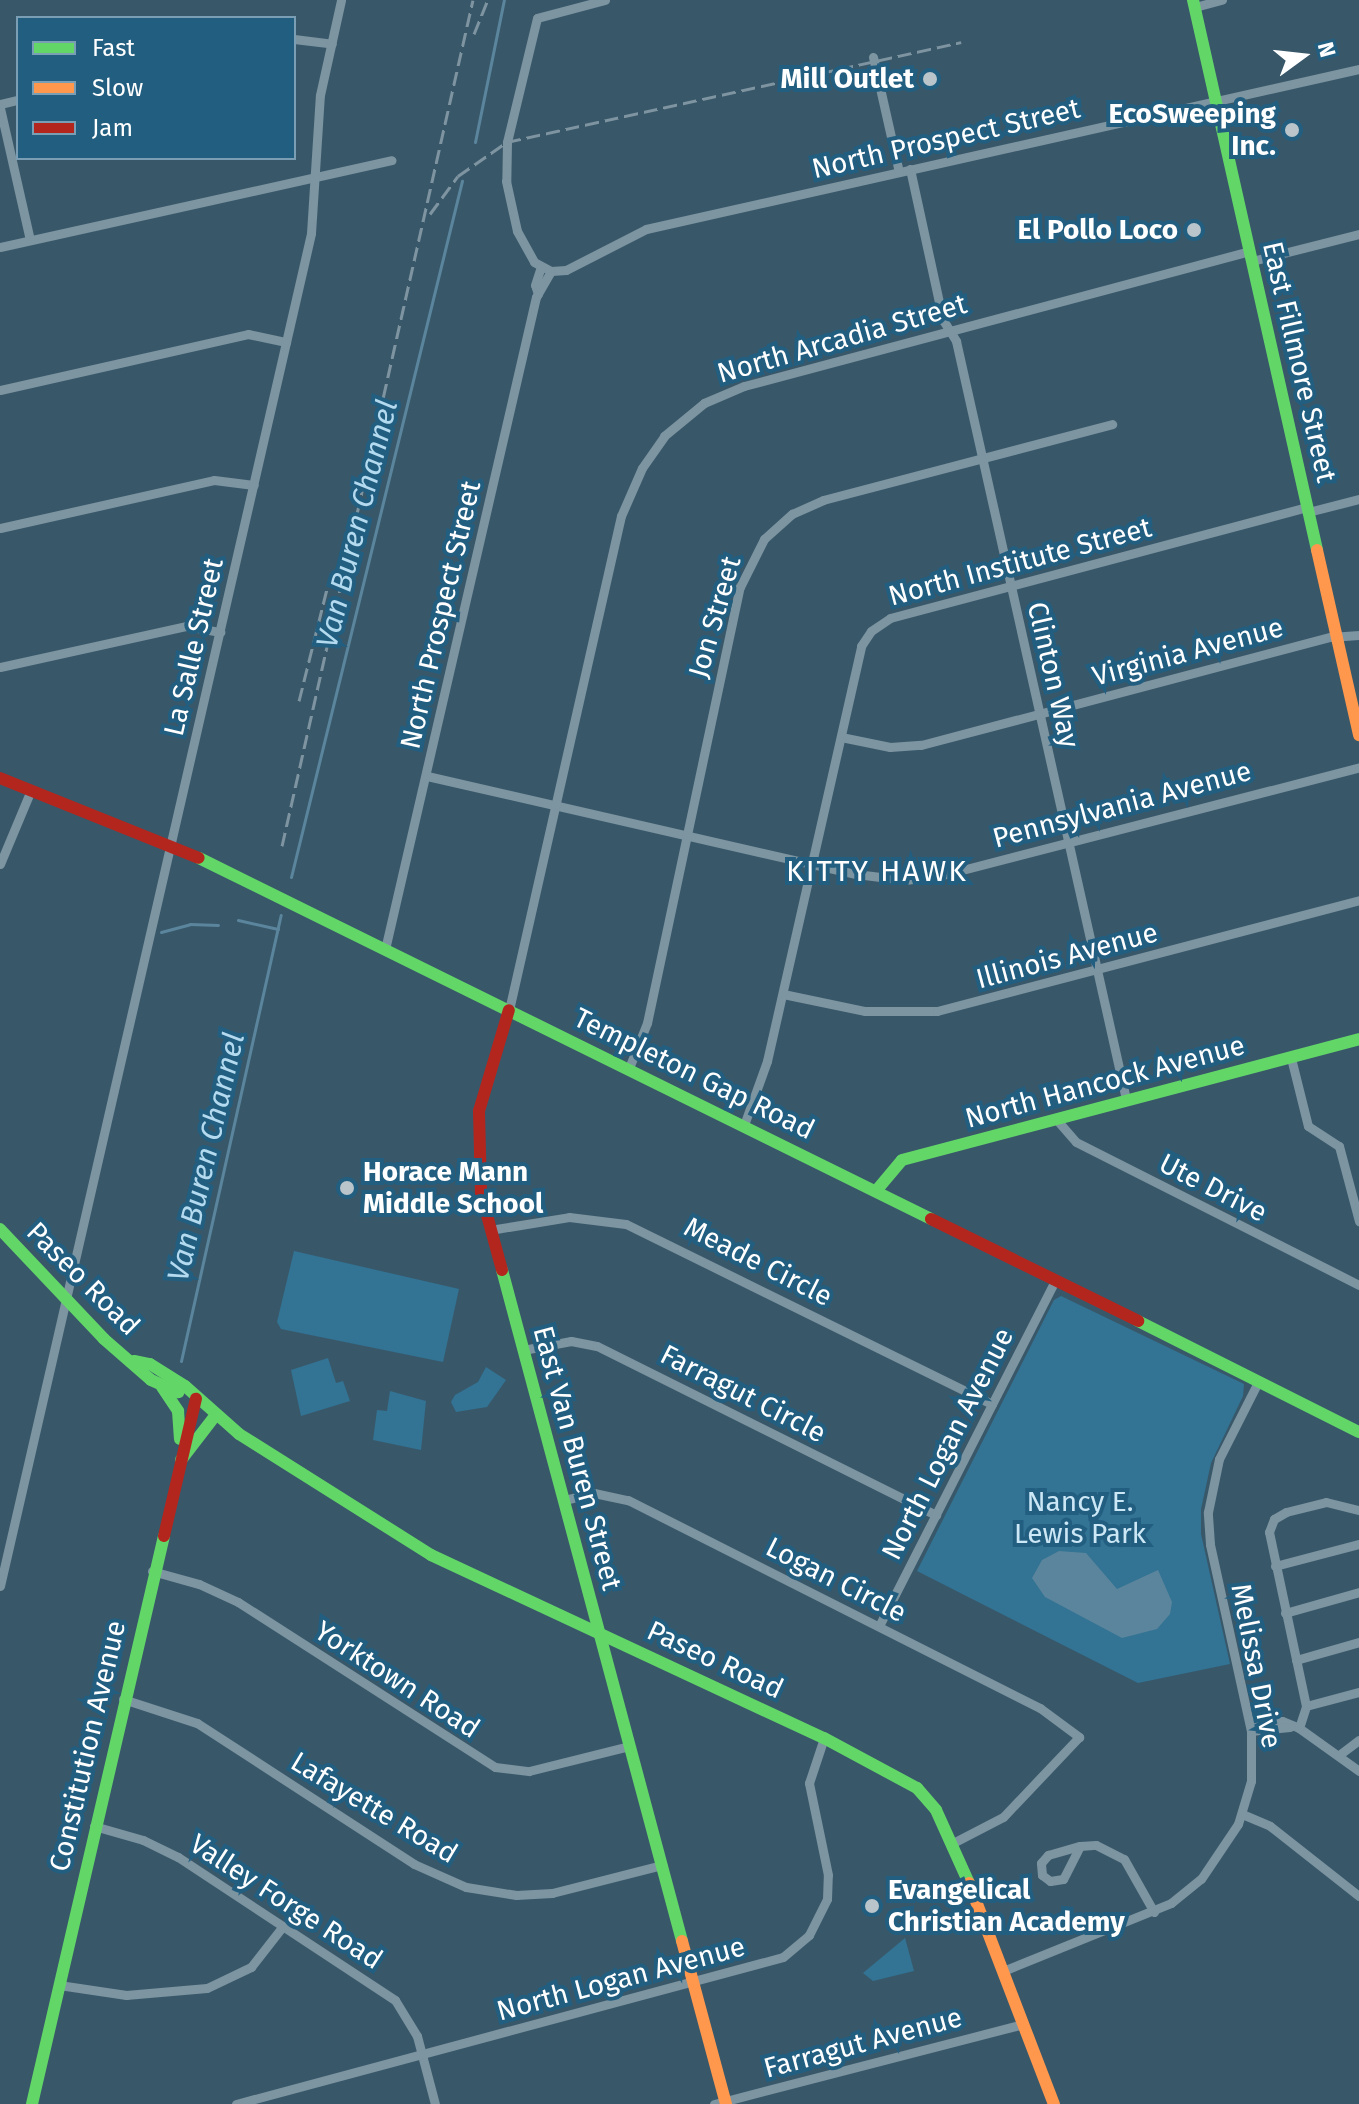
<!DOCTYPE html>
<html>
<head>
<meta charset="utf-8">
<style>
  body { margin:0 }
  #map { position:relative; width:1359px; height:2104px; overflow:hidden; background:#38586a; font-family:"Fira Sans",sans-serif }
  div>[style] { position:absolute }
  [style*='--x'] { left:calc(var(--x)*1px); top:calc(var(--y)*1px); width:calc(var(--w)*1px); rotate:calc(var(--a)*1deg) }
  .green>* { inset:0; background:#337394 }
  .water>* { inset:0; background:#5b859c }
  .stream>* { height:3px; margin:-1.5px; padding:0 1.5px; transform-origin:1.5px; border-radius:1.5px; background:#5b859c }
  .street>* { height:9px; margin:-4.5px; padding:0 4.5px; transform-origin:4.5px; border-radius:4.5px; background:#7d94a1 }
  .fast>* { height:12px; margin:-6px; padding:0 6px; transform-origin:6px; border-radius:6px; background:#63d668 }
  .slow>* { height:12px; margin:-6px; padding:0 6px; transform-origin:6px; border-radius:6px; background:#ff974d }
  .jam>* { height:12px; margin:-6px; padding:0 6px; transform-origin:6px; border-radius:6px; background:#b3261e }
  .rail>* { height:3px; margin-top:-1.5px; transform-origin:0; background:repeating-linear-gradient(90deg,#7f94a1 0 14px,transparent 0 20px) }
  .dots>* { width:22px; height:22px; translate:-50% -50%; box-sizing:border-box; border:4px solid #225e80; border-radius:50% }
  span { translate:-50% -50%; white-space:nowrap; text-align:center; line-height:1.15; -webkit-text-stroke:8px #225e80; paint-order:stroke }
  .poi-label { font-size:28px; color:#fff; font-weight:700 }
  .right { translate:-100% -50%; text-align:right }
  .left { translate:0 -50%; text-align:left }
  .street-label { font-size:28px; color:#fff }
  .park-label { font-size:28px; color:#cce7f5 }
  .water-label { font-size:30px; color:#b3daef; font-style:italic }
  .neighbourhood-label { font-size:30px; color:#fff; letter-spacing:2px }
  .legend { position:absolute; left:16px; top:16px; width:280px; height:144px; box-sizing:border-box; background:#225e80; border:2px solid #7a9eb3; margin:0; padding:10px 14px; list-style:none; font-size:24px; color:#fff }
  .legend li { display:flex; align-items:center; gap:16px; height:40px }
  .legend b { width:40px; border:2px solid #7a9eb3 }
  .north { position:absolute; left:1263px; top:16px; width:80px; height:80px; -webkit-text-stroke:6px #225e80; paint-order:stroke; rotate:75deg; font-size:22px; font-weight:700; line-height:32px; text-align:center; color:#fff }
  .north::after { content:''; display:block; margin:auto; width:28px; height:36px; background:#fff; clip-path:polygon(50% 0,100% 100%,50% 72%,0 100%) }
</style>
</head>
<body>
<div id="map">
  <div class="green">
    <div style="clip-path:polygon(294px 1251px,459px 1289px,443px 1362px,281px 1329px,277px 1322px)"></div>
    <div style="clip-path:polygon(1061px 1296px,1244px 1384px,1243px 1396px,1211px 1463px,1201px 1509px,1201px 1534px,1230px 1664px,1138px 1683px,917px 1571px,1054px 1300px)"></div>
    <div style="clip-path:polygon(328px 1358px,336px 1383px,343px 1381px,350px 1401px,301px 1416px,291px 1370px)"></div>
    <div style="clip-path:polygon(486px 1367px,506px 1380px,487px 1407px,456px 1412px,451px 1402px,455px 1395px,478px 1382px)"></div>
    <div style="clip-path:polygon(390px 1391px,426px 1401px,421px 1450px,373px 1440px,377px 1410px,387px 1411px)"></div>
    <div style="clip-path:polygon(905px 1938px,914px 1971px,873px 1981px,863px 1973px)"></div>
  </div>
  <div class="water">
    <div style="clip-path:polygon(1059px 1551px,1086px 1553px,1117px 1589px,1158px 1570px,1172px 1602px,1170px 1614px,1157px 1629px,1122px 1638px,1045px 1597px,1032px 1578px,1042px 1560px)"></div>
  </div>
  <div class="stream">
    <div style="--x:475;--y:142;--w:145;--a:-78.5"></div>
    <div style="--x:291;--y:877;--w:717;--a:-76.2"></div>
    <div style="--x:238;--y:920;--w:41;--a:12.7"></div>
    <div style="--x:161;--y:932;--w:30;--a:-15"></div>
    <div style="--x:190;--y:924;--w:28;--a:2"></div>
    <div style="--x:181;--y:1361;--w:457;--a:-77.4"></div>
  </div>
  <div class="street">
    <div style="--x:605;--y:0;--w:70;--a:165.2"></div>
    <div style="--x:537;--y:18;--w:128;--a:103.6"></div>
    <div style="--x:507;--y:142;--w:39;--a:91"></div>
    <div style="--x:506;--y:181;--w:51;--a:77.6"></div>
    <div style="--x:517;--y:231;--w:35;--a:61"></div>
    <div style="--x:534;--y:262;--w:19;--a:28"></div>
    <div style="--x:551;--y:271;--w:15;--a:-4"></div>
    <div style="--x:566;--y:270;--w:90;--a:-27.1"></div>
    <div style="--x:646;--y:229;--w:731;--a:-12.65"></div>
    <div style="--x:1195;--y:7;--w:28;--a:-15"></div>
    <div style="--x:294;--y:39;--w:38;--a:7"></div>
    <div style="--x:873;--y:57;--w:118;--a:77.3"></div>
    <div style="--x:0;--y:104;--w:18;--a:-13"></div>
    <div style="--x:0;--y:108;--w:135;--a:77.2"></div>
    <div style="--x:910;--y:169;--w:155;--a:77.7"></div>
    <div style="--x:943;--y:320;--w:25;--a:58"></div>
    <div style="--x:956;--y:341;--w:777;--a:77.36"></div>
    <div style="--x:0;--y:247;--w:401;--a:-12.5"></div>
    <div style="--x:1252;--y:261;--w:110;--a:-14.2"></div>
    <div style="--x:538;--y:294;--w:9;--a:-108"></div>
    <div style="--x:535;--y:285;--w:19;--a:-72"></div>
    <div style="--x:0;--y:390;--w:254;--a:-12.7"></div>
    <div style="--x:248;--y:334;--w:39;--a:12"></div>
    <div style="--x:1308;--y:512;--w:53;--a:-14.3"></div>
    <div style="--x:0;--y:528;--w:219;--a:-12.6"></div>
    <div style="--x:214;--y:480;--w:40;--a:7.1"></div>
    <div style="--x:0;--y:667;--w:190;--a:-12.4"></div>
    <div style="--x:186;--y:626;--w:35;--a:10"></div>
    <div style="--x:841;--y:737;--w:50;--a:11.5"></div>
    <div style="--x:890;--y:747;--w:31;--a:-4"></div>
    <div style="--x:921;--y:745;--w:424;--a:-14.8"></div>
    <div style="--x:1331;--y:637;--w:28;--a:-4"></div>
    <div style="--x:427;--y:776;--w:440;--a:12.9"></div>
    <div style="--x:856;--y:874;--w:49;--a:7"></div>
    <div style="--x:905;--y:880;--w:34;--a:-7"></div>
    <div style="--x:939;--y:876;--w:434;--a:-14.5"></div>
    <div style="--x:0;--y:864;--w:80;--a:-67.3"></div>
    <div style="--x:386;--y:945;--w:665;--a:-76.97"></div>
    <div style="--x:536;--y:297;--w:30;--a:-60"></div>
    <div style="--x:783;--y:994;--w:84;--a:11.7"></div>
    <div style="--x:865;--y:1011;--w:72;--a:0"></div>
    <div style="--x:937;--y:1011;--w:436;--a:-14.7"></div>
    <div style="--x:509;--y:1010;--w:507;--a:-77.23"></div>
    <div style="--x:621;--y:516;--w:52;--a:-66.4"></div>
    <div style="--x:642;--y:468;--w:39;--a:-55"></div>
    <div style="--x:664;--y:436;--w:52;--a:-39.5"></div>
    <div style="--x:704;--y:403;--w:43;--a:-23"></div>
    <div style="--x:744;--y:386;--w:524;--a:-14.94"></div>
    <div style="--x:1291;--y:1058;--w:70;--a:76"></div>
    <div style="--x:1308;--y:1126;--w:37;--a:33"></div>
    <div style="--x:1339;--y:1146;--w:78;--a:75.1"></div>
    <div style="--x:629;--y:1068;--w:48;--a:-68.2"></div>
    <div style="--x:647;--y:1023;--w:446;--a:-78"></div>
    <div style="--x:740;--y:587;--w:54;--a:-63.4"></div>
    <div style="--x:764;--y:539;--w:38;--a:-42"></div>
    <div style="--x:792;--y:514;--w:34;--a:-24"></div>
    <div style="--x:823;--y:500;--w:299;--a:-14.7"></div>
    <div style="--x:1056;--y:1119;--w:30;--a:49"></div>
    <div style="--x:1076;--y:1142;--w:317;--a:26.8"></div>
    <div style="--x:744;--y:1125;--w:68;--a:-70.2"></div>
    <div style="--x:767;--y:1061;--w:426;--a:-77.2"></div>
    <div style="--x:861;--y:646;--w:18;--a:-56"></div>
    <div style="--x:871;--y:631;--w:23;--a:-34"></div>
    <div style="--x:890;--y:618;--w:432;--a:-14.9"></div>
    <div style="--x:490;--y:1230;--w:80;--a:-9.3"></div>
    <div style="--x:569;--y:1217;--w:57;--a:7"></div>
    <div style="--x:626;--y:1224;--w:408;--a:26.2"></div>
    <div style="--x:523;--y:1350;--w:49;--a:-10.6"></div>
    <div style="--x:571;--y:1341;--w:26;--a:11"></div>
    <div style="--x:597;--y:1346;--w:379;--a:26.5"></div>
    <div style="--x:564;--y:1500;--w:31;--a:-13"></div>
    <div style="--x:594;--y:1493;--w:35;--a:12"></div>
    <div style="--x:628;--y:1500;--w:462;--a:26.8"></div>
    <div style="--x:1040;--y:1708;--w:49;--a:36.6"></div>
    <div style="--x:1079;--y:1737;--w:110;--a:133.5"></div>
    <div style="--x:1003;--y:1817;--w:56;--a:152.5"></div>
    <div style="--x:1275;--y:1566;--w:87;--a:-14.7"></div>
    <div style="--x:152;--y:1571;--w:49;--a:15.5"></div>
    <div style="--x:199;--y:1584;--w:43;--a:24.8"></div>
    <div style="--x:238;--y:1602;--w:305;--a:32.7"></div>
    <div style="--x:495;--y:1767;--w:34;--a:7"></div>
    <div style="--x:529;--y:1771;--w:103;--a:-14"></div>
    <div style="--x:0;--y:1586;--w:1388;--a:-77.05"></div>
    <div style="--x:311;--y:233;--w:138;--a:-86.3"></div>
    <div style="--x:320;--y:95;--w:97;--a:-77.5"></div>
    <div style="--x:1285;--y:1613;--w:77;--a:-15.8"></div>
    <div style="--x:879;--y:1626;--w:387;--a:-63"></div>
    <div style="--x:1296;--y:1660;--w:66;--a:-15.9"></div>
    <div style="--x:123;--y:1699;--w:78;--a:18"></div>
    <div style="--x:197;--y:1723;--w:259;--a:33"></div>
    <div style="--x:414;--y:1864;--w:57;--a:23.9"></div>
    <div style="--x:466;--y:1887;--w:51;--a:9.1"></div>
    <div style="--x:516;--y:1895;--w:36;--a:-3"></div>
    <div style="--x:552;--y:1893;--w:114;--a:-14.3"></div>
    <div style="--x:1306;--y:1706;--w:55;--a:-14.8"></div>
    <div style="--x:1250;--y:1722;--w:32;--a:-2"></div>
    <div style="--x:1282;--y:1721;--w:18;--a:22"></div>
    <div style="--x:1299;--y:1728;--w:74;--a:35.6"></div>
    <div style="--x:1299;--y:1728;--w:23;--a:-72"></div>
    <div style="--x:1306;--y:1706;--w:178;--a:-102"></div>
    <div style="--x:1269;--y:1532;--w:14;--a:-69"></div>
    <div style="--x:1274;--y:1519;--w:14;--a:-30"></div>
    <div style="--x:1286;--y:1512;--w:41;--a:-14"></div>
    <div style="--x:1326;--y:1502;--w:34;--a:14"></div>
    <div style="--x:1251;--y:1731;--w:39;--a:-6"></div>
    <div style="--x:1339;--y:1755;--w:25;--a:-37"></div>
    <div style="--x:1242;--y:1814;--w:30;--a:23"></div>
    <div style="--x:1270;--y:1826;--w:113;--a:38.2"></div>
    <div style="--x:94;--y:1826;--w:51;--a:15.9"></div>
    <div style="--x:143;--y:1840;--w:39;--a:26"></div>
    <div style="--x:178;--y:1857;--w:260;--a:33.4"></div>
    <div style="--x:395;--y:2000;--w:42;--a:58.6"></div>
    <div style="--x:417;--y:2036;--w:70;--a:75.2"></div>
    <div style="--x:1080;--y:1846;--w:37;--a:117"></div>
    <div style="--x:1063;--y:1879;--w:13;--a:171"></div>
    <div style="--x:1050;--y:1881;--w:10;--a:-143"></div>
    <div style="--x:1042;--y:1875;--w:12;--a:-95"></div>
    <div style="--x:1041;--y:1863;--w:11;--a:-49"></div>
    <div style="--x:1048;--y:1855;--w:33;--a:-16"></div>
    <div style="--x:1080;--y:1846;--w:16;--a:-4"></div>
    <div style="--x:1096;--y:1845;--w:31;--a:27"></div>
    <div style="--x:1124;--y:1859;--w:61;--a:60.5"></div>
    <div style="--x:1003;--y:1971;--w:181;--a:-22"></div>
    <div style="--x:1171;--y:1903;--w:38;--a:-39"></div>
    <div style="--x:1201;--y:1879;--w:66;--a:-56.1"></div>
    <div style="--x:1238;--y:1824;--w:45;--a:-73.2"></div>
    <div style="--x:1251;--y:1781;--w:50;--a:-90"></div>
    <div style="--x:1251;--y:1731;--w:191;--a:-102.4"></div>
    <div style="--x:1210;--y:1544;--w:32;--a:-94"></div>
    <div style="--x:1208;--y:1512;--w:54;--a:-78.3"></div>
    <div style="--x:1219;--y:1459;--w:86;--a:-63.1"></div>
    <div style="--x:59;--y:1985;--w:68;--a:8.5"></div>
    <div style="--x:126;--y:1995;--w:81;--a:-4.9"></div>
    <div style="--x:207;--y:1988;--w:49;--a:-25.5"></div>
    <div style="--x:251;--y:1967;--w:52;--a:-52"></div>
    <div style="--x:236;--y:2104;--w:566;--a:-15.04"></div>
    <div style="--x:783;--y:1957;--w:34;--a:-40"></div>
    <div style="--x:809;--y:1935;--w:40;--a:-63.4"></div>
    <div style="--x:827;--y:1899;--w:24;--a:-88"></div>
    <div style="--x:828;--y:1875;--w:94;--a:-101.7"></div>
    <div style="--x:809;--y:1783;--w:47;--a:-71.6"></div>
    <div style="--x:714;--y:2104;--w:319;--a:-14.5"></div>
  </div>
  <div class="fast">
    <div style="--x:1193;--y:0;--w:564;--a:77.29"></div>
    <div style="--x:199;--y:858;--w:816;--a:26.25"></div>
    <div style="--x:876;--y:1191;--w:40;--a:-50"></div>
    <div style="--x:902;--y:1160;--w:473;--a:-14.8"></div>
    <div style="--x:0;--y:1229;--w:151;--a:46.6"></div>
    <div style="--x:104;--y:1339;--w:62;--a:41.1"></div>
    <div style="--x:151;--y:1380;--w:30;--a:24"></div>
    <div style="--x:502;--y:1270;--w:695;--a:74.98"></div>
    <div style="--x:1138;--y:1321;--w:247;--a:26.7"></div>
    <div style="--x:134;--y:1361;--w:16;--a:11"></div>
    <div style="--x:150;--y:1364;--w:41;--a:32.2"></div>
    <div style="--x:185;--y:1386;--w:72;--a:41.6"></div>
    <div style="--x:239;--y:1434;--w:227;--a:32.2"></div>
    <div style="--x:431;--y:1555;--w:434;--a:25"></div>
    <div style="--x:824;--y:1738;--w:106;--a:28.3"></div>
    <div style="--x:917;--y:1788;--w:29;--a:49"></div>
    <div style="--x:936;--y:1810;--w:80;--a:65.7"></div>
    <div style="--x:162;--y:1387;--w:29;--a:56"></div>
    <div style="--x:178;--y:1411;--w:28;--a:86"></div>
    <div style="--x:181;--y:1460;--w:56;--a:-52.3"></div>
    <div style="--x:32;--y:2104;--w:583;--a:-76.92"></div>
  </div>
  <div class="slow">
    <div style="--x:1317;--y:550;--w:190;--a:77.2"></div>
    <div style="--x:969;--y:1883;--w:237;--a:69"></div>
    <div style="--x:682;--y:1941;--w:169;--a:74.9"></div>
  </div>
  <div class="jam">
    <div style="--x:0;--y:778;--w:214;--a:21.9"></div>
    <div style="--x:931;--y:1219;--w:231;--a:26.2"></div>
    <div style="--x:502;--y:1270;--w:80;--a:-105.3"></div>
    <div style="--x:481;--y:1193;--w:82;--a:-91.4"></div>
    <div style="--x:479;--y:1111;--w:105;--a:-73.5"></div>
    <div style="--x:164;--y:1536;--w:141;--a:-76.9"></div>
  </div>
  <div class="rail">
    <div style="--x:474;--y:34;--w:37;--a:-68"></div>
    <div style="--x:430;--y:214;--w:47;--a:-53.6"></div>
    <div style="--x:458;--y:176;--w:60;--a:-34.8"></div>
    <div style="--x:507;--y:142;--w:465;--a:-12.4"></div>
    <div style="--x:299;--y:701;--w:120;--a:-76"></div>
    <div style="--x:282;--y:846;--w:867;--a:-77.28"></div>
  </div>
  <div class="dots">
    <div style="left:930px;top:79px;background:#b9c5cb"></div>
    <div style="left:1292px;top:130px;background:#b9c5cb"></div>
    <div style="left:1194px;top:230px;background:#b9c5cb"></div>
    <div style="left:347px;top:1188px;background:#b9c5cb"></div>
    <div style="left:872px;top:1906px;background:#b9c5cb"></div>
  </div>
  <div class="poi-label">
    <span class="right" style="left:914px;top:79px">Mill Outlet</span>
    <span class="right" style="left:1276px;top:130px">EcoSweeping<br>Inc.</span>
    <span class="right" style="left:1178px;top:230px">El Pollo Loco</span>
    <span class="left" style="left:363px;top:1188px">Horace Mann<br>Middle School</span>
    <span class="left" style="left:888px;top:1906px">Evangelical<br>Christian Academy</span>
  </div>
  <div class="street-label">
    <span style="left:946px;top:139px;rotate:-13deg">North Prospect Street</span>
    <span style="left:842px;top:339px;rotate:-16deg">North Arcadia Street</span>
    <span style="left:1299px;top:362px;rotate:77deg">East Fillmore Street</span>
    <span style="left:1020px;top:562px;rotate:-15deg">North Institute Street</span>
    <span style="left:441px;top:615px;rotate:-77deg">North Prospect Street</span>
    <span style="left:715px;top:617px;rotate:-74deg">Jon Street</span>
    <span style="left:194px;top:647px;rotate:-77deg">La Salle Street</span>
    <span style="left:1188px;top:652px;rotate:-15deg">Virginia Avenue</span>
    <span style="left:1053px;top:675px;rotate:77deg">Clinton Way</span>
    <span style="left:1122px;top:805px;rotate:-15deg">Pennsylvania Avenue</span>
    <span style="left:1067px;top:956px;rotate:-15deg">Illinois Avenue</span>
    <span style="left:694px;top:1074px;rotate:26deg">Templeton Gap Road</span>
    <span style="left:1105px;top:1082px;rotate:-15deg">North Hancock Avenue</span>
    <span style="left:1213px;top:1188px;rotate:27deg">Ute Drive</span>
    <span style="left:758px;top:1262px;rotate:27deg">Meade Circle</span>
    <span style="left:83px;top:1279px;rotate:45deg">Paseo Road</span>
    <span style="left:743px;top:1394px;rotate:27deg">Farragut Circle</span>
    <span style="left:948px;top:1444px;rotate:-63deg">North Logan Avenue</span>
    <span style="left:577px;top:1458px;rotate:75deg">East Van Buren Street</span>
    <span style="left:836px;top:1580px;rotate:27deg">Logan Circle</span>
    <span style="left:715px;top:1660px;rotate:25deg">Paseo Road</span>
    <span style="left:1256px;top:1666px;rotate:79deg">Melissa Drive</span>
    <span style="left:397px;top:1680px;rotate:33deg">Yorktown Road</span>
    <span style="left:88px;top:1746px;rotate:-77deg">Constitution Avenue</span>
    <span style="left:374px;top:1808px;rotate:31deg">Lafayette Road</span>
    <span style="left:286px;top:1902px;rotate:33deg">Valley Forge Road</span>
    <span style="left:621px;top:1979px;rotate:-15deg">North Logan Avenue</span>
    <span style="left:863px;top:2043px;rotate:-15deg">Farragut Avenue</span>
  </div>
  <div class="park-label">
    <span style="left:1080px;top:1518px">Nancy E.<br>Lewis Park</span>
  </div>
  <div class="water-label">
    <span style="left:357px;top:524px;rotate:-76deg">Van Buren Channel</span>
    <span style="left:206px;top:1157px;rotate:-77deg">Van Buren Channel</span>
  </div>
  <div class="neighbourhood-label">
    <span style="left:877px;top:871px">KITTY HAWK</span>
  </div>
  <ul class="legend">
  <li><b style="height:10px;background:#63d668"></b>Fast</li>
  <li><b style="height:10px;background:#ff974d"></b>Slow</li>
  <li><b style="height:10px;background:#b3261e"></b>Jam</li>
  </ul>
  <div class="north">N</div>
</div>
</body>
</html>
